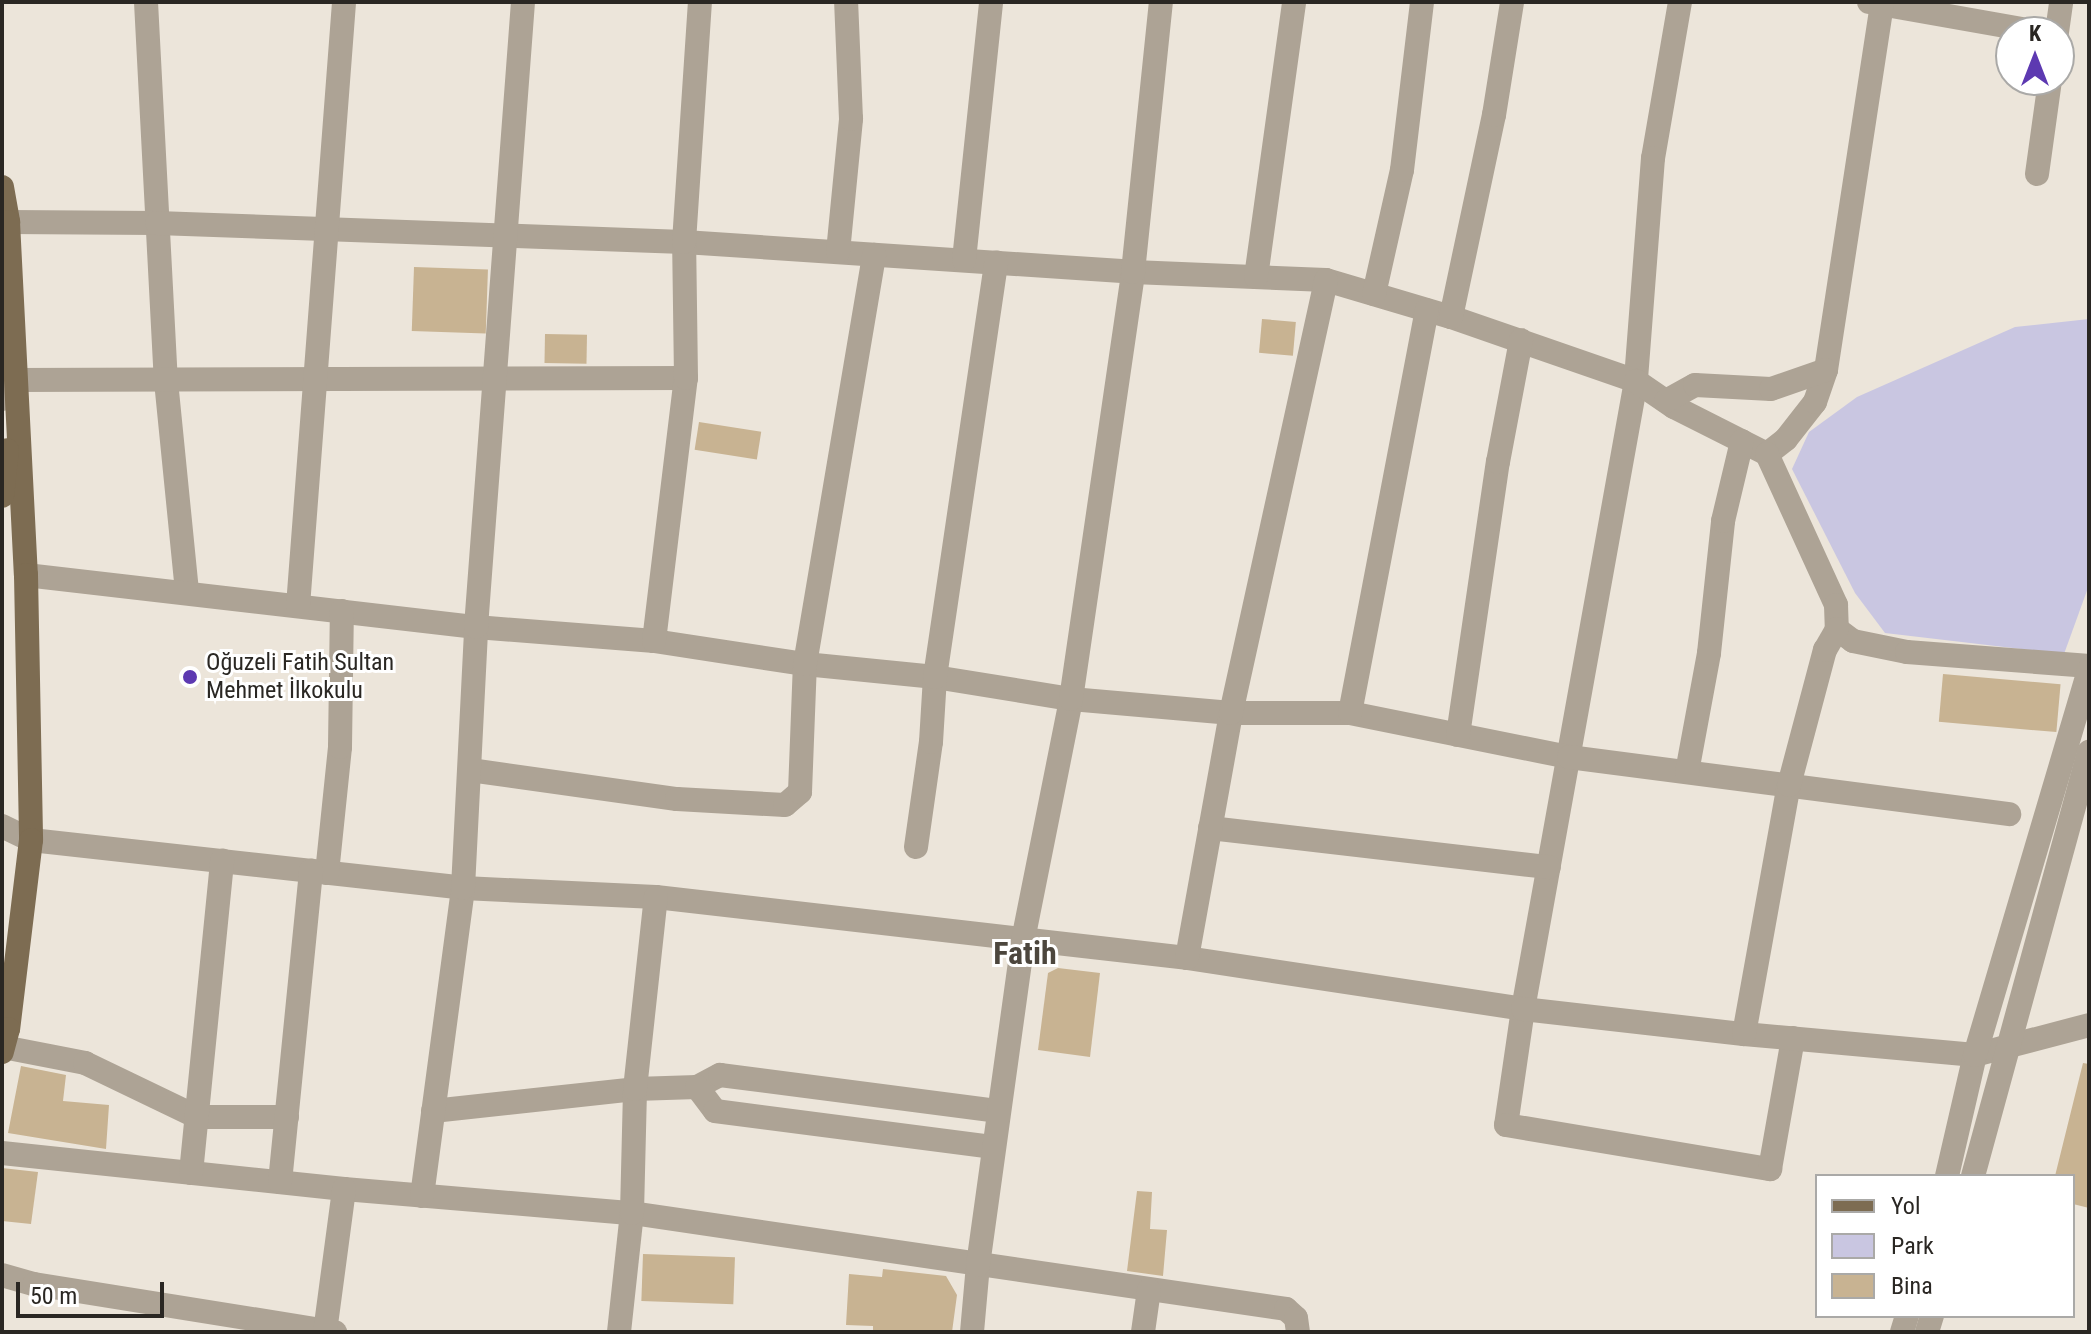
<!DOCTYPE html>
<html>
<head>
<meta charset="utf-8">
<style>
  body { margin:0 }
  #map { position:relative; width:2091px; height:1334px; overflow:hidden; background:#ece5da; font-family:"Roboto Condensed",sans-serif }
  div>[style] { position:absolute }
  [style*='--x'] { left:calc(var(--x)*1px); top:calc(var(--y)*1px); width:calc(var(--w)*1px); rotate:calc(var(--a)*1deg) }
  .green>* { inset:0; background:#c9c6e1 }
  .building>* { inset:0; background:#c8b392; transform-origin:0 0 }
  .minor>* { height:24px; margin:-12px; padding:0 12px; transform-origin:12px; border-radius:12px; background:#ada395 }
  .major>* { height:24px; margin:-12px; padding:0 12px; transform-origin:12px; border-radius:12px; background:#7d6c52 }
  .dots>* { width:22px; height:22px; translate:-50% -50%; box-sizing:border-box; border:4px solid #fff; border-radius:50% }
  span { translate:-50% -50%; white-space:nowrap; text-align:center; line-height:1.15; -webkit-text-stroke:6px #fff; paint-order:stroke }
  .poi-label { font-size:24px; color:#2a2723 }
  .left { translate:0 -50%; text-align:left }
  .district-label { font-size:32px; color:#4c463d; font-weight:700 }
  .frame { position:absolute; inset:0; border:4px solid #2a2723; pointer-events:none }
  .legend { position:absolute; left:1815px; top:1174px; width:260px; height:144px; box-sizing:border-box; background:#fff; border:2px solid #aaa9a7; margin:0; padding:10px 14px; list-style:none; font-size:24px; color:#2a2723 }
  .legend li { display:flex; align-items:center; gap:16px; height:40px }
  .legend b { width:40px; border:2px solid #aaa9a7 }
  .north { position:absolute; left:1995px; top:16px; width:80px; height:80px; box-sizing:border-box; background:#fff; border:2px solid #aaa9a7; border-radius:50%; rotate:0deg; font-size:22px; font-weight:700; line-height:32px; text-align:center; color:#2a2723 }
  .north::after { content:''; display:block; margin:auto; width:28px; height:36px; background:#5d39b1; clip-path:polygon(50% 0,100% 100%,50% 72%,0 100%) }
  .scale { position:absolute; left:16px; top:1282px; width:148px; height:36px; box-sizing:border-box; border:4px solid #2a2723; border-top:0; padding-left:10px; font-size:24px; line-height:28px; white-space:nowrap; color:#2a2723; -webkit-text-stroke:6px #fff; paint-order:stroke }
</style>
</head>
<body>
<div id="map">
  <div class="green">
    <div style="clip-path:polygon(2089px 319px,2089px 585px,2064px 654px,1885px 633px,1855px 593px,1792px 469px,1809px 432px,1857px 397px,2015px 327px)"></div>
  </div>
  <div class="building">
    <div style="left:414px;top:267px;width:74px;height:64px;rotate:2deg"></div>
    <div style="left:1262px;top:319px;width:34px;height:34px;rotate:5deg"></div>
    <div style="left:545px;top:334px;width:42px;height:29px;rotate:1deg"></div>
    <div style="left:699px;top:422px;width:63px;height:28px;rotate:9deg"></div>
    <div style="left:1943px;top:674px;width:118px;height:48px;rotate:5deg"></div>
    <div style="clip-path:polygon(1058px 968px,1100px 973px,1090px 1057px,1038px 1050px,1048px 973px)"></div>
    <div style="clip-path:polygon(2083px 1063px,2089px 1064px,2089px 1208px,2073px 1204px,2073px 1176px,2055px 1176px)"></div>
    <div style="clip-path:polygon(21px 1066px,66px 1075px,63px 1101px,109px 1105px,106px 1149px,8px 1133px)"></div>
    <div style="clip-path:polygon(2px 1168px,38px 1172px,31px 1224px,2px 1221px)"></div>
    <div style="clip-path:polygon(1137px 1191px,1152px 1192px,1150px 1229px,1167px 1230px,1163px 1276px,1127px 1271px)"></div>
    <div style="left:643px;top:1254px;width:92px;height:47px;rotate:2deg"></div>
    <div style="clip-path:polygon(883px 1269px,946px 1276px,957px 1295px,952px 1332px,873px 1332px,873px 1326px,846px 1325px,849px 1274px,882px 1277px)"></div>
  </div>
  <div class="minor">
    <div style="--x:146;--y:2;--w:380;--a:87"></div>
    <div style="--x:166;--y:381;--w:213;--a:84.3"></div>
    <div style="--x:1680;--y:2;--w:158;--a:99.8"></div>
    <div style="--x:1653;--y:158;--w:224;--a:94.4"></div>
    <div style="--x:1636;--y:381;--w:638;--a:100.2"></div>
    <div style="--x:1523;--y:1009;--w:117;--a:98.3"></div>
    <div style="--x:1506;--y:1125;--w:268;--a:9.5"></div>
    <div style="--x:1770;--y:1169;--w:133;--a:-80"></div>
    <div style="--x:1869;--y:2;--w:173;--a:10"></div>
    <div style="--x:2057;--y:32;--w:30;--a:-82"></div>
    <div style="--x:2037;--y:174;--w:95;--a:-82.1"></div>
    <div style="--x:8;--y:222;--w:149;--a:0.4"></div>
    <div style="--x:157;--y:223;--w:527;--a:2.06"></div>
    <div style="--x:684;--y:242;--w:450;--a:3.8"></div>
    <div style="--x:1133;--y:272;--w:193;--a:2.4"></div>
    <div style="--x:1326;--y:280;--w:130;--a:16.5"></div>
    <div style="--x:1451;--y:317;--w:196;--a:19.1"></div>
    <div style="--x:1636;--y:381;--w:46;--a:34.4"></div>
    <div style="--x:1674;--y:407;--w:104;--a:26.8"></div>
    <div style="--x:1767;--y:454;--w:24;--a:-38"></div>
    <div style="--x:1786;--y:439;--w:47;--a:-51.9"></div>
    <div style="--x:1815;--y:402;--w:34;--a:-71"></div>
    <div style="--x:1826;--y:370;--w:372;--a:-81.3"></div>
    <div style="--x:838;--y:252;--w:134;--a:-84.4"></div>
    <div style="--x:851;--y:119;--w:117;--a:-92.4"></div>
    <div style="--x:964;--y:260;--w:259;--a:-84"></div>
    <div style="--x:1256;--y:277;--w:278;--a:-82.1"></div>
    <div style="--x:1374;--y:294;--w:127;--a:-77.3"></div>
    <div style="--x:1402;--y:170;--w:169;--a:-83.2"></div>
    <div style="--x:1451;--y:317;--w:207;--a:-78"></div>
    <div style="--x:1494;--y:115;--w:114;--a:-80.9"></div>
    <div style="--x:2;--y:399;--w:23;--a:-56"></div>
    <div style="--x:15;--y:380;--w:671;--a:-0.17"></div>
    <div style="--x:1666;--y:401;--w:33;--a:-29"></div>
    <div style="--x:1695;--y:385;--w:76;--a:3"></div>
    <div style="--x:1771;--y:389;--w:58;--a:-19.1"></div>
    <div style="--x:1767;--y:454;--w:166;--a:65.4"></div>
    <div style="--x:1836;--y:605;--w:24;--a:88"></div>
    <div style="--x:1837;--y:629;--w:20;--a:37"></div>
    <div style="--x:1853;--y:641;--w:55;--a:11.5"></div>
    <div style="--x:1907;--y:652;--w:183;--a:4.4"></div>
    <div style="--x:26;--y:575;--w:453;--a:6.6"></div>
    <div style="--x:476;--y:627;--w:179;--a:4.5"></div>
    <div style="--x:654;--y:641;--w:153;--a:8.7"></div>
    <div style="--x:805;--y:664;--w:131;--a:5.7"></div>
    <div style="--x:935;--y:677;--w:138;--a:9.2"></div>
    <div style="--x:1071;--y:699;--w:161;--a:5"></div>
    <div style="--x:1231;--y:713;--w:119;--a:0"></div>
    <div style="--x:1350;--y:713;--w:223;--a:11.4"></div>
    <div style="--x:1569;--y:757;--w:444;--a:7.4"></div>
    <div style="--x:298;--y:606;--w:606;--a:-85.64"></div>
    <div style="--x:654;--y:641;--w:265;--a:-83.1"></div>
    <div style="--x:686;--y:378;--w:136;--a:-90.8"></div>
    <div style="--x:684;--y:242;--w:241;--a:-86.2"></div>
    <div style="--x:1350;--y:713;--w:410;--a:-79.2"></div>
    <div style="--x:1458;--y:735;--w:276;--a:-81.7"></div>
    <div style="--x:1498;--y:462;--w:124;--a:-79.3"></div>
    <div style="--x:470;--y:770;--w:209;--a:8"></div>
    <div style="--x:677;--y:799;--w:108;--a:3.2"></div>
    <div style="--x:785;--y:805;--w:20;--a:-41"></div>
    <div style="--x:800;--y:792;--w:128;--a:-87.8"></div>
    <div style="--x:805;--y:664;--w:415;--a:-80.4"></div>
    <div style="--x:1687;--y:772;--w:121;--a:-79.5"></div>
    <div style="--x:1709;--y:653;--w:133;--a:-83.9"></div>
    <div style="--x:1723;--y:521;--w:82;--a:-76.6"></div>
    <div style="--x:2;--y:826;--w:32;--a:26"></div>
    <div style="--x:31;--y:840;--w:435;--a:6.3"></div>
    <div style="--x:463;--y:888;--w:193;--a:2.7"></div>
    <div style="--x:656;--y:897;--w:534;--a:6.55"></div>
    <div style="--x:1187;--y:958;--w:340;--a:8.6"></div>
    <div style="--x:1523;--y:1009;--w:222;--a:6.5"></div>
    <div style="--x:1744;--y:1034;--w:232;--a:5.2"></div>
    <div style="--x:1975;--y:1055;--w:118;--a:-14.7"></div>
    <div style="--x:1210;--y:828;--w:341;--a:6.6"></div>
    <div style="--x:916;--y:847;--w:106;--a:-81.9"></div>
    <div style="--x:931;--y:742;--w:65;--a:-86.5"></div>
    <div style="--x:935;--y:677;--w:419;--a:-81.6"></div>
    <div style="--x:327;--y:873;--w:127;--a:-84.1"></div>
    <div style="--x:340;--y:747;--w:136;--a:-89.2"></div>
    <div style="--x:1187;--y:958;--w:249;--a:-79.8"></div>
    <div style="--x:1231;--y:713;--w:443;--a:-77.6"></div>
    <div style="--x:1744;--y:1034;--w:253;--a:-79.8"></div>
    <div style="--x:1789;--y:785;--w:140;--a:-75.1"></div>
    <div style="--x:1825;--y:650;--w:24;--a:-60"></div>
    <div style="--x:3;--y:1047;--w:84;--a:11"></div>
    <div style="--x:85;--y:1063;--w:124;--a:25.7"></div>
    <div style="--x:197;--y:1117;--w:90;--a:0"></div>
    <div style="--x:697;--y:1087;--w:26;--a:-28"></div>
    <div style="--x:720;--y:1075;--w:281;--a:7.4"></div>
    <div style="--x:433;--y:1111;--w:203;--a:-6.2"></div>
    <div style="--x:635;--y:1089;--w:62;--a:-1.8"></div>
    <div style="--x:697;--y:1087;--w:30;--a:53"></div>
    <div style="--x:715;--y:1111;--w:281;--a:7.4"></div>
    <div style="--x:2;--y:1153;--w:344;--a:6"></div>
    <div style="--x:344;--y:1189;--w:289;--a:4.8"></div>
    <div style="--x:632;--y:1213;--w:661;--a:8.35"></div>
    <div style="--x:1286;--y:1309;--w:13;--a:42"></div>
    <div style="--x:1296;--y:1318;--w:14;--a:82"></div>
    <div style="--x:191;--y:1173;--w:314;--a:-84.3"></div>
    <div style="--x:1947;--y:1176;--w:124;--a:-77"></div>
    <div style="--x:1975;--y:1055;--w:402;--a:-73.5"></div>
    <div style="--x:1973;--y:1176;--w:440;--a:-74.7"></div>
    <div style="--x:280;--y:1182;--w:313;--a:-84.3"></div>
    <div style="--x:422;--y:1196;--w:311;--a:-82.4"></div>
    <div style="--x:463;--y:888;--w:261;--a:-87.1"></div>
    <div style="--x:476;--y:627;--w:627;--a:-85.7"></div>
    <div style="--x:2;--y:1275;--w:33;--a:16"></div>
    <div style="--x:34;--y:1284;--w:305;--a:9.1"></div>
    <div style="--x:325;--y:1332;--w:144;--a:-82.4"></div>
    <div style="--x:619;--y:1332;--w:120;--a:-83.8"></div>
    <div style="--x:632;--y:1213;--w:124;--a:-88.6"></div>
    <div style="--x:635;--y:1089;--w:193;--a:-83.8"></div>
    <div style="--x:972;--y:1332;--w:67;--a:-84.9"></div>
    <div style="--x:978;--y:1265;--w:328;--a:-82.1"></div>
    <div style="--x:1023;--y:940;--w:246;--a:-78.7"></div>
    <div style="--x:1071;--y:699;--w:431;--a:-81.7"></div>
    <div style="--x:1133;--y:272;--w:271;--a:-84.1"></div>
    <div style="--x:1143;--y:1332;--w:42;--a:-81.9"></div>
    <div style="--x:1902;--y:1332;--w:17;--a:-73"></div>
    <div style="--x:1927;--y:1332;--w:17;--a:-73"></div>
  </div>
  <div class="major">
    <div style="--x:2;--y:187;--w:36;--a:80"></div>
    <div style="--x:8;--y:222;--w:353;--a:87.1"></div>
    <div style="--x:26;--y:575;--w:265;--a:88.9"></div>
    <div style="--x:31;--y:840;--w:190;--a:96.9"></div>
    <div style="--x:8;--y:1029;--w:24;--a:105"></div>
    <div style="--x:2;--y:496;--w:46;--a:-83.8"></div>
  </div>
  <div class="dots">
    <div style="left:190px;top:677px;background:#5d39b1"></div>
  </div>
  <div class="poi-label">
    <span class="left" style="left:206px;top:677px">Oğuzeli Fatih Sultan<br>Mehmet İlkokulu</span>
  </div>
  <div class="district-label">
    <span style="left:1025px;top:953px">Fatih</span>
  </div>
  <div class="frame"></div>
  <ul class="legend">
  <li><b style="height:10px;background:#7d6c52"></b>Yol</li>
  <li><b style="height:22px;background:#c9c6e1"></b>Park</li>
  <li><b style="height:22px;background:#c8b392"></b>Bina</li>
  </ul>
  <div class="north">K</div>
  <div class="scale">50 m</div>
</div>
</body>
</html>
